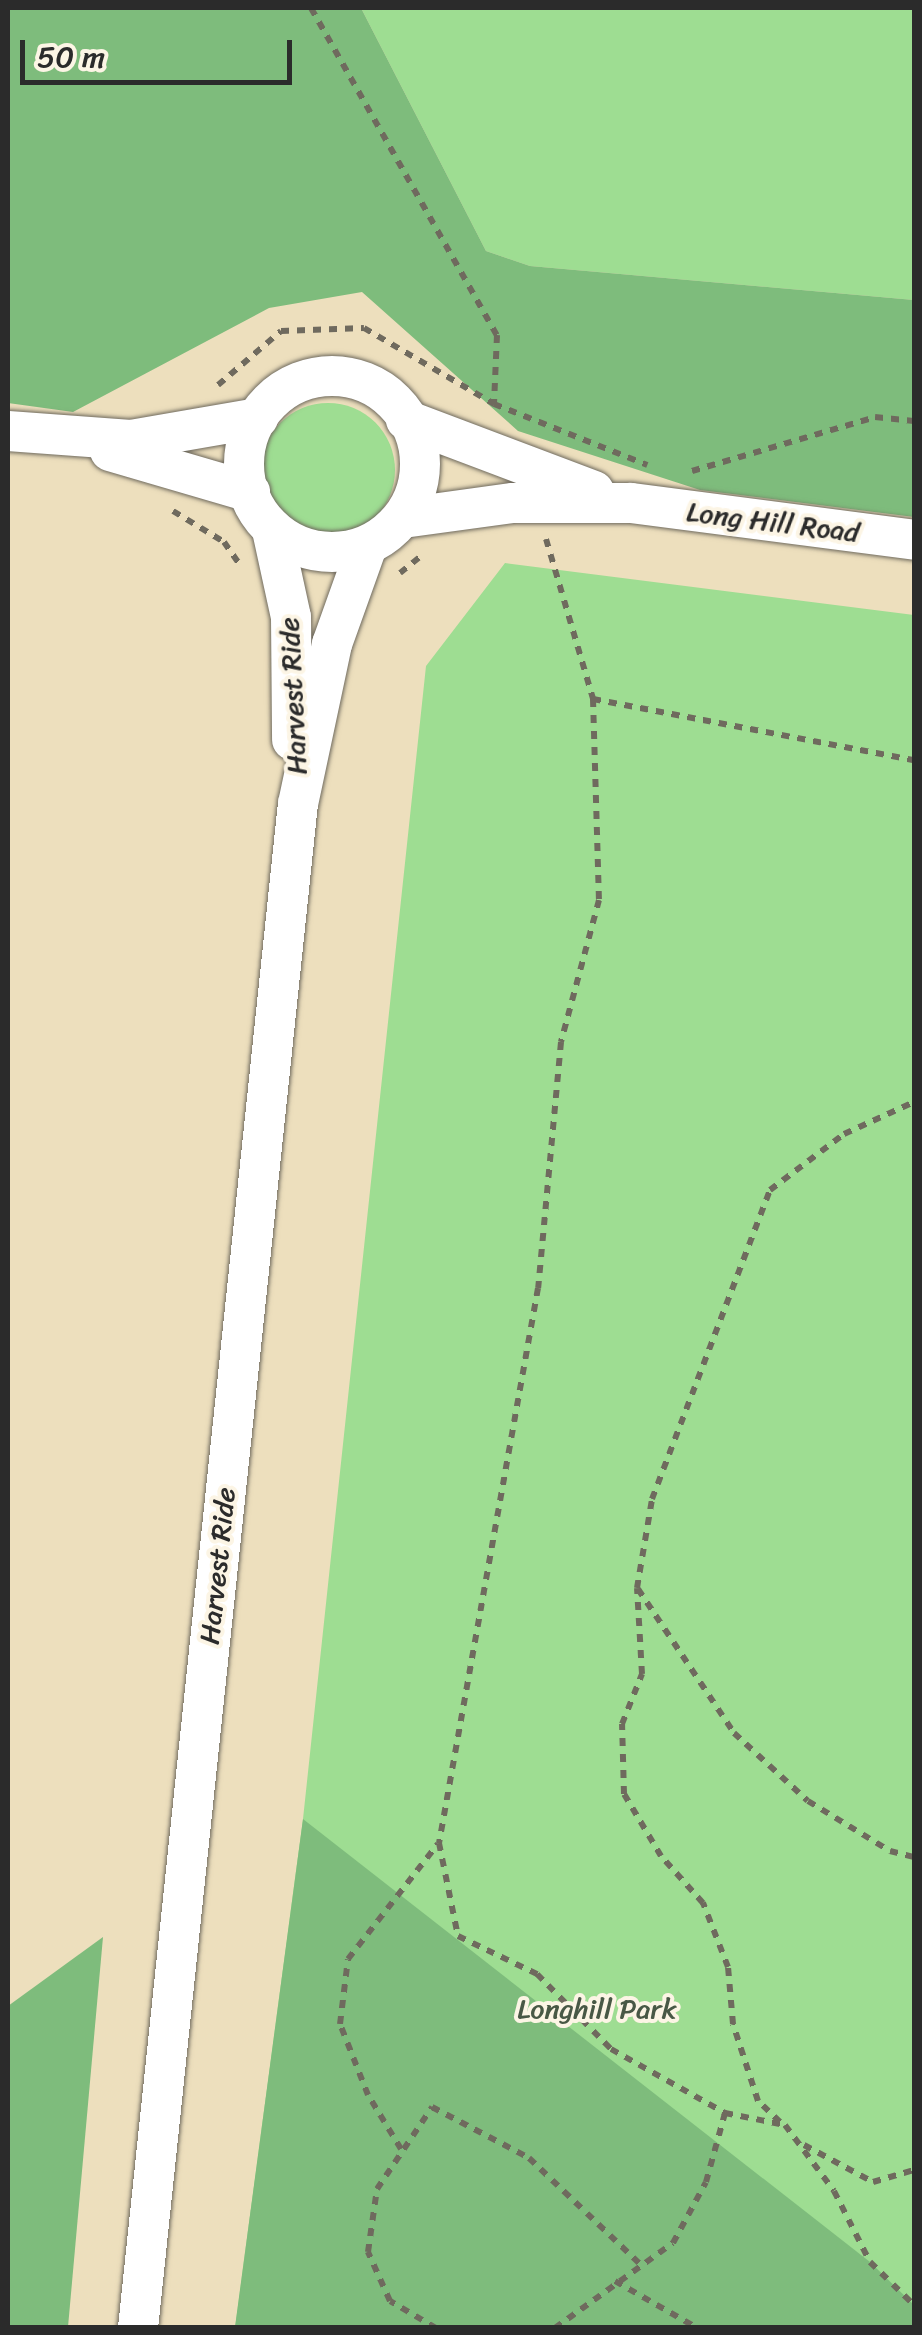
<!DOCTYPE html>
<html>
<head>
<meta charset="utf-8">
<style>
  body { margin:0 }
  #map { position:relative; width:922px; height:2335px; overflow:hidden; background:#eddfbd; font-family:Sriracha,sans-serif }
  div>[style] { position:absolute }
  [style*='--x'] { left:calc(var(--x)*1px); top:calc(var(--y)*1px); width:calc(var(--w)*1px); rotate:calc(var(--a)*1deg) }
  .green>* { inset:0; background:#9edd92 }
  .round { border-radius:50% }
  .forest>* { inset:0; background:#7ebc7c }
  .path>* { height:6px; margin-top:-3px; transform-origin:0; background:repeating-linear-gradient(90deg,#6f6a5e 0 8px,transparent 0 16px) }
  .roads { filter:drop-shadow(0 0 2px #6f6a5e) drop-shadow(0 0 2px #6f6a5e) }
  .tertiary>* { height:40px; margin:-20px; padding:0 20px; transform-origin:20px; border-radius:20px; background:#fff }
  .tertiary>.ring { margin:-20px; padding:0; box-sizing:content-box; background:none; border:40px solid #fff; border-radius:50% }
  span { translate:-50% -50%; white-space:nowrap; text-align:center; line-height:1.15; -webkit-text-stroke:8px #fcf5e5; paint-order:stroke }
  .street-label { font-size:28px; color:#2b2b2b }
  .park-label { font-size:28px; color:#485845 }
  .frame { position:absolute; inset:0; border:10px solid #2b2b2b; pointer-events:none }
  .scale { position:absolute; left:20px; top:40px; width:272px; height:45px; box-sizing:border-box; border:5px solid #2b2b2b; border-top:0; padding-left:12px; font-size:30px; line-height:35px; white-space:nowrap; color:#2b2b2b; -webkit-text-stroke:8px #fcf5e5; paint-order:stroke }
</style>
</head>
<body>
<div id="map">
  <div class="green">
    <div style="clip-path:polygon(361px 8px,914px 8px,914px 300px,530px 266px,486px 251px)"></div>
    <div class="round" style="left:261px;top:403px;width:134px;height:134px"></div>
    <div style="clip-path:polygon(505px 563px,914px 615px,914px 2327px,235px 2328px,303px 1819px,426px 666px)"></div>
  </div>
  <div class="forest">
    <div style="clip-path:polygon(8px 8px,361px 8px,486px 251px,530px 266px,914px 300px,914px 517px,700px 490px,518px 431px,362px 292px,269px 308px,73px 412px,8px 403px)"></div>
    <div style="clip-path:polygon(303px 1819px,870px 2262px,914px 2305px,914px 2327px,235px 2327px)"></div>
    <div style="clip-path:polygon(103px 1937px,68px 2327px,8px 2327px,8px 2006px)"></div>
  </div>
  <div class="path">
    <div style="--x:311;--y:8;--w:376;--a:60.4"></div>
    <div style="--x:497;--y:335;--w:69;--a:92.5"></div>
    <div style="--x:218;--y:385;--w:83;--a:-40.6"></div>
    <div style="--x:281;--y:331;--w:83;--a:-2.1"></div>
    <div style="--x:364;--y:328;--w:151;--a:30.3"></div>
    <div style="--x:494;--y:404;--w:165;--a:21.7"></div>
    <div style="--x:692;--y:471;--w:191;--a:-16.4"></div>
    <div style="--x:875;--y:417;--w:39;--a:6"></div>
    <div style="--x:173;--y:511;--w:60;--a:31.3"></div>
    <div style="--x:224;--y:542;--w:28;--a:55"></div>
    <div style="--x:546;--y:539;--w:167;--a:73.6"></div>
    <div style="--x:593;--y:699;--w:201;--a:88.3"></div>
    <div style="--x:599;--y:900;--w:147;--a:105"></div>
    <div style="--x:561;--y:1042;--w:247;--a:95.3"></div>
    <div style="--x:538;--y:1288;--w:564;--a:100.11"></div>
    <div style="--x:439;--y:1843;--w:95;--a:78.5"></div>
    <div style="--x:458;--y:1936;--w:88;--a:25.7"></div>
    <div style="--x:537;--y:1974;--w:105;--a:45.4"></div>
    <div style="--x:611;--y:2049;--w:131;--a:29.3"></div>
    <div style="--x:725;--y:2113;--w:61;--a:11.3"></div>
    <div style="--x:785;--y:2125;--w:82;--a:53.4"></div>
    <div style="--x:834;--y:2191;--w:80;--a:63.1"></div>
    <div style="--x:870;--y:2262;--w:62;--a:44.3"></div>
    <div style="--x:400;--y:573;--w:27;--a:-39"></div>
    <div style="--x:593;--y:699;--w:327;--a:10.8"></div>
    <div style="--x:638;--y:1589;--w:173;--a:56.3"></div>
    <div style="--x:734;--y:1733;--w:100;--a:42.6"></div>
    <div style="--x:808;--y:1801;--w:96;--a:31.4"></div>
    <div style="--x:890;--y:1851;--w:25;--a:14"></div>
    <div style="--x:780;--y:2122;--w:30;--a:-136"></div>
    <div style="--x:758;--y:2101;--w:81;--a:-108"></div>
    <div style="--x:733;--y:2024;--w:57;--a:-95"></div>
    <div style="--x:728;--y:1967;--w:69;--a:-111.3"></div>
    <div style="--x:703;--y:1903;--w:63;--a:-131.8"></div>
    <div style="--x:661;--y:1856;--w:72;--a:-120.8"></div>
    <div style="--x:624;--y:1794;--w:70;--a:-91.6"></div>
    <div style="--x:622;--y:1724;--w:54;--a:-68.2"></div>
    <div style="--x:642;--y:1674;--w:86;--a:-93.3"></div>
    <div style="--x:637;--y:1588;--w:90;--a:-80.4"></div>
    <div style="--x:652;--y:1499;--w:331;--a:-69.1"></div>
    <div style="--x:770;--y:1190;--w:93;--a:-37.1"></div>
    <div style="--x:844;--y:1134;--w:77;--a:-24.6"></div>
    <div style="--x:804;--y:2145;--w:78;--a:28.2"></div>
    <div style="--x:873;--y:2182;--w:43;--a:-16.3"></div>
    <div style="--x:401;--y:2149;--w:63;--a:-121.4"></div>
    <div style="--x:368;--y:2095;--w:76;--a:-111.5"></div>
    <div style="--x:340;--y:2024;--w:65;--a:-83"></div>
    <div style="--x:348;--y:1959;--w:146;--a:-52"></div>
    <div style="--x:615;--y:2281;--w:95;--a:29.8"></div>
    <div style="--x:436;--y:2328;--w:53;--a:-149.6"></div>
    <div style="--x:390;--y:2301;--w:54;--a:-114.2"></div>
    <div style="--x:368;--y:2252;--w:64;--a:-81.9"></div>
    <div style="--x:377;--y:2189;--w:99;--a:-56.1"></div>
    <div style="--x:432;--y:2107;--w:110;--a:27.7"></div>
    <div style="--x:529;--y:2158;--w:153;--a:43.7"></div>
    <div style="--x:555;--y:2328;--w:145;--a:-35.8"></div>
    <div style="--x:673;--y:2243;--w:69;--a:-61.6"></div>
    <div style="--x:706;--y:2182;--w:72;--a:-74.6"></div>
  </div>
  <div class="roads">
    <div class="tertiary">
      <div class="ring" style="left:244px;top:376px;width:136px;height:136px"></div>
      <div style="--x:406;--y:420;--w:201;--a:20.7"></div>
      <div style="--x:8;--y:431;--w:123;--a:4.2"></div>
      <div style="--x:131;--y:440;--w:129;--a:-9.8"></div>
      <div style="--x:110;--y:451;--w:146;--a:16.3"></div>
      <div style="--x:403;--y:518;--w:111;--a:-7.8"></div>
      <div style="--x:513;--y:503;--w:118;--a:0"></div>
      <div style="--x:631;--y:503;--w:285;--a:7.4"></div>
      <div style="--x:272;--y:530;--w:89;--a:77.7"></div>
      <div style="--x:291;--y:617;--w:123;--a:89.5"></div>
      <div style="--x:138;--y:2328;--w:1532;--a:-84.01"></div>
      <div style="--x:298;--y:804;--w:164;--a:-78"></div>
      <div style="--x:332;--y:644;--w:104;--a:-70.3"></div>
    </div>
  </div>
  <div class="street-label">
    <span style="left:773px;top:522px;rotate:7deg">Long Hill Road</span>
    <span style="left:293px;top:696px;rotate:-93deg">Harvest Ride</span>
    <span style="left:218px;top:1566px;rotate:-84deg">Harvest Ride</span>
  </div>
  <div class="park-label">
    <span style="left:597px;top:2009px">Longhill Park</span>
  </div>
  <div class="frame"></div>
  <div class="scale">50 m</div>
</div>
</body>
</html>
